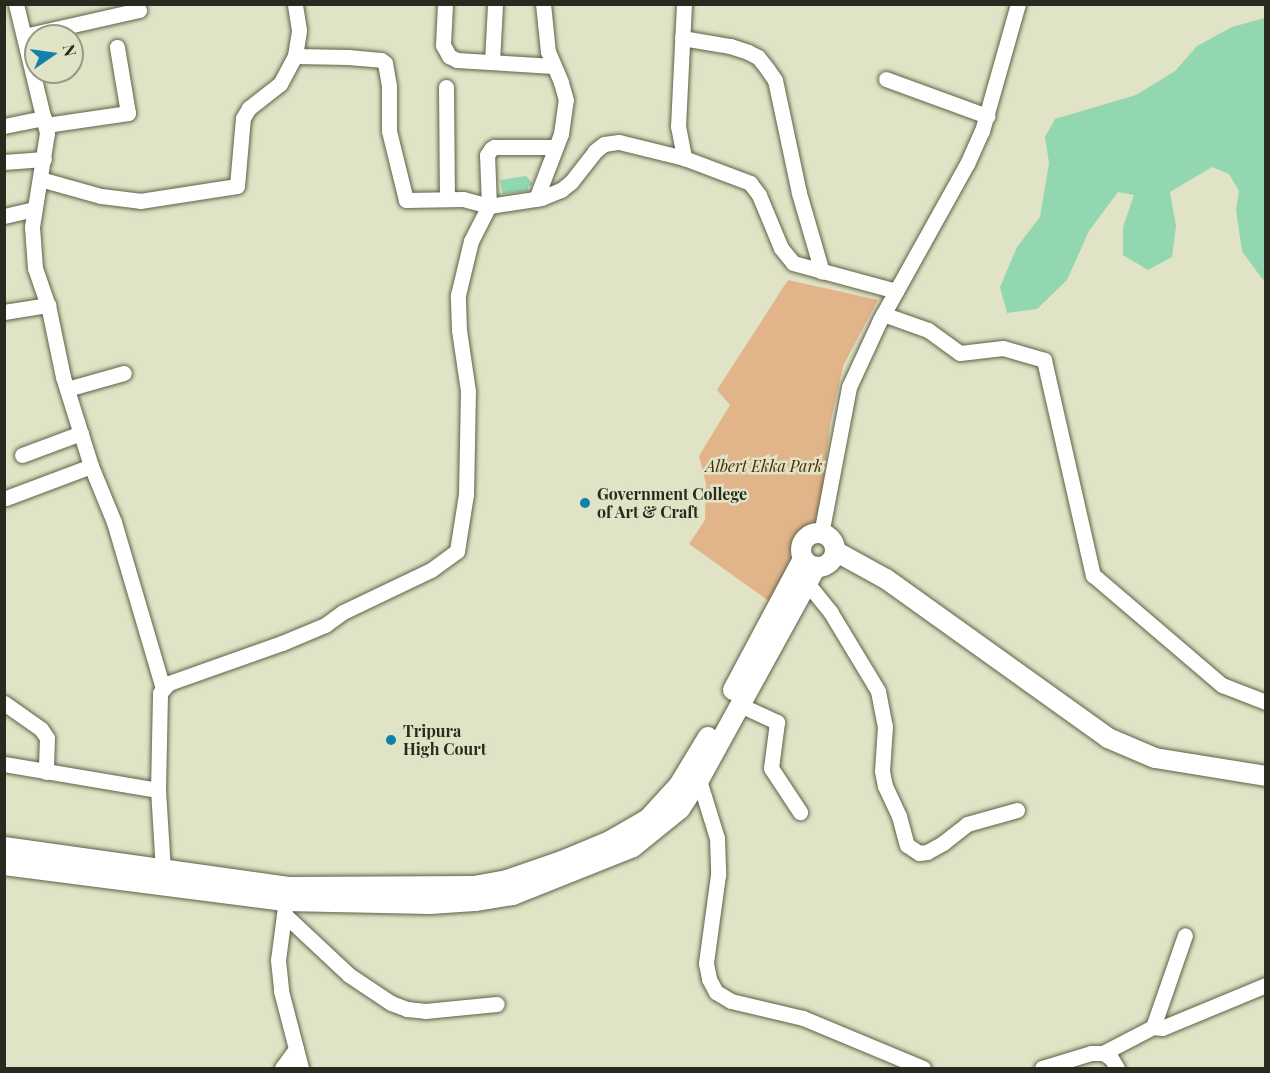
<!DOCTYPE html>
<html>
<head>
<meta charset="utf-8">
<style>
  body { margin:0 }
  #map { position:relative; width:1270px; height:1073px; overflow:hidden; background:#e0e3c5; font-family:"Playfair Display",serif }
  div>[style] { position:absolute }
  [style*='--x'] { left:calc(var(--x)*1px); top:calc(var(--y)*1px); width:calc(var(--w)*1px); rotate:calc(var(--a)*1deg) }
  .green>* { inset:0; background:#e1b48a }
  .water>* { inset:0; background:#93d7b0 }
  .roads { filter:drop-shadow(0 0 2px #5e6146) drop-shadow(0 0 2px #5e6146) }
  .minor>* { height:15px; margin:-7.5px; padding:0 7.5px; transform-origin:7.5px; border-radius:7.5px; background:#fff }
  .major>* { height:20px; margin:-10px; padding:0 10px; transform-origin:10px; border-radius:10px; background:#fff }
  .major>.ring { margin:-10px; padding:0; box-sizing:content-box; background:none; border:20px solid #fff; border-radius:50% }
  .dots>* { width:16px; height:16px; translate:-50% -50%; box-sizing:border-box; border:3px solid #e0e3c5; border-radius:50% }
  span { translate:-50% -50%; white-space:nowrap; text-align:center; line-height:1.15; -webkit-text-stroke:5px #e0e3c5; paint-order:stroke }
  .park-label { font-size:16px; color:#4a2900; font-style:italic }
  .poi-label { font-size:16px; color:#292a1f; font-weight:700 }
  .left { translate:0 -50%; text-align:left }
  .frame { position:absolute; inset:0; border:6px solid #292a1f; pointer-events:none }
  .north { position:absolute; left:24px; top:24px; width:60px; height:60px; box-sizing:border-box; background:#e0e3c5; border:2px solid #979983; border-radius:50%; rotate:77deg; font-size:16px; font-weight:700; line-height:24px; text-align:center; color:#292a1f }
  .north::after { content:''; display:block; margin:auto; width:21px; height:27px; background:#1082a9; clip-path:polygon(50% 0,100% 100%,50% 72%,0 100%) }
</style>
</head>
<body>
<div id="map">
  <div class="green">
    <div style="clip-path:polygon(788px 280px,878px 300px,843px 366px,830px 425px,820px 517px,811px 549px,795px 579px,776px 606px,689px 544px,705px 520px,706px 484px,699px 456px,730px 405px,717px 390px)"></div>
  </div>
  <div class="water">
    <div style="clip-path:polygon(1265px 18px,1266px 276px,1263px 280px,1242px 251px,1236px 210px,1239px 191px,1229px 174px,1212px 167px,1170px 192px,1176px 226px,1172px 257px,1148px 270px,1123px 255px,1123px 227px,1134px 195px,1118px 192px,1089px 231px,1067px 280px,1037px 309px,1007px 313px,1000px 287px,1017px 247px,1040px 217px,1049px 163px,1045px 137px,1055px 119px,1136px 95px,1175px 71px,1197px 46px,1232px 27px)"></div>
    <div style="clip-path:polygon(526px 176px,533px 184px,528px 187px,528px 191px,503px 194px,500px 180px)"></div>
  </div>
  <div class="roads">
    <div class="minor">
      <div style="--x:16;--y:4;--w:133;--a:76.5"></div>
      <div style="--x:47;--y:133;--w:95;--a:99.1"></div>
      <div style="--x:32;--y:227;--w:41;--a:85.8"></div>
      <div style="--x:35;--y:268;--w:39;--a:71"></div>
      <div style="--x:48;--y:305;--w:74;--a:78.2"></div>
      <div style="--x:63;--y:377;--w:93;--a:72.5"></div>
      <div style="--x:91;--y:466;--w:61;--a:67.7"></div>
      <div style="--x:114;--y:522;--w:174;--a:73.6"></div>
      <div style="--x:445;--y:4;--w:41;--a:92.8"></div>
      <div style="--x:443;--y:45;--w:13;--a:61"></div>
      <div style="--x:449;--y:56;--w:9;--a:27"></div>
      <div style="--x:457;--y:60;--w:96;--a:3.6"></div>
      <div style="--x:684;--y:4;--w:122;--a:92.8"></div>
      <div style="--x:678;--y:126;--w:33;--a:79"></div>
      <div style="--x:24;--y:36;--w:118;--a:-12.7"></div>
      <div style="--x:682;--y:38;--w:49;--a:9.5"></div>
      <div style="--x:730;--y:46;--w:19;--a:18"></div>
      <div style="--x:748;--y:52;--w:11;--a:27"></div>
      <div style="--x:758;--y:57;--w:16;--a:52"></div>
      <div style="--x:768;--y:70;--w:12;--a:55"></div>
      <div style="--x:775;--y:80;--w:116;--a:78"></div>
      <div style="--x:799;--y:193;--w:82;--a:73.8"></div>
      <div style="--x:295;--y:56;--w:53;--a:1.1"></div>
      <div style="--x:348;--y:57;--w:33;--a:5"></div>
      <div style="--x:381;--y:60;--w:5;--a:37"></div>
      <div style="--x:385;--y:63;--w:23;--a:80"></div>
      <div style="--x:389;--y:86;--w:45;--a:90"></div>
      <div style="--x:389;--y:131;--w:71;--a:76.2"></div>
      <div style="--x:406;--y:200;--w:57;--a:-1"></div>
      <div style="--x:463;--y:199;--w:27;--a:15"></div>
      <div style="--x:489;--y:206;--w:51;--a:-92.2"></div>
      <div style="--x:487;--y:155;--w:7;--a:-56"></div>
      <div style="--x:491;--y:149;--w:4;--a:-34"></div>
      <div style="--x:494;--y:147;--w:61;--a:0"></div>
      <div style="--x:492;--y:62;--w:58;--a:-87"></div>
      <div style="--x:886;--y:79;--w:108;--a:20.1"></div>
      <div style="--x:446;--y:87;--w:112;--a:89.5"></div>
      <div style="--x:46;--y:125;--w:83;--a:-8.3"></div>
      <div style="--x:128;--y:113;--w:67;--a:-99.5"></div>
      <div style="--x:4;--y:126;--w:41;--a:-11.3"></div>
      <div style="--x:4;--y:162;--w:40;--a:-4.3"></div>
      <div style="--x:40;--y:179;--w:63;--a:15.6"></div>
      <div style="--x:101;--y:196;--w:39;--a:7"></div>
      <div style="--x:140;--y:201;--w:98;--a:-8.8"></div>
      <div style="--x:237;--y:186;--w:68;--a:-85"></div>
      <div style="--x:243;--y:118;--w:12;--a:-59"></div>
      <div style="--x:249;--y:108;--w:39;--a:-38"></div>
      <div style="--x:280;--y:84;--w:32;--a:-62"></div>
      <div style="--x:295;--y:56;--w:26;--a:-81"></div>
      <div style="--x:299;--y:30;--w:26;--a:-99"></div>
      <div style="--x:536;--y:199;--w:70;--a:-69"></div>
      <div style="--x:561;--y:134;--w:34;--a:-82"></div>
      <div style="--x:566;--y:100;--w:19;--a:-106"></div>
      <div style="--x:561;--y:82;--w:33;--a:-113"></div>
      <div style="--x:548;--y:52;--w:48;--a:-95.9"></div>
      <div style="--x:4;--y:216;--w:31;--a:-13"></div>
      <div style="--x:4;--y:312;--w:45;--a:-9"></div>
      <div style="--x:883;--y:314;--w:48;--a:19.6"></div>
      <div style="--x:928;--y:330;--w:39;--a:36"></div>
      <div style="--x:960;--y:353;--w:43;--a:-6.6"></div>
      <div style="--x:1003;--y:348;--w:43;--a:16.3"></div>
      <div style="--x:1044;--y:360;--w:221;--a:77.2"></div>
      <div style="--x:1093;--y:575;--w:170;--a:40.5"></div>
      <div style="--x:1222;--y:685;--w:47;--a:21.1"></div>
      <div style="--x:67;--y:389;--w:59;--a:-15.7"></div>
      <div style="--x:22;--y:455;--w:63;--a:-20.4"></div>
      <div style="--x:6;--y:498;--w:91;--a:-20.6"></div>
      <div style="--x:821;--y:534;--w:150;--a:-79.2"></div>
      <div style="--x:849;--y:387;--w:74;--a:-65.2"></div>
      <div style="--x:880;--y:320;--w:179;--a:-60.9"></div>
      <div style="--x:967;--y:164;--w:36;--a:-66"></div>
      <div style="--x:982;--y:131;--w:132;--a:-74.2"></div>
      <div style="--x:807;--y:583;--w:38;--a:51"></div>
      <div style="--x:831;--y:613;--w:91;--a:58.9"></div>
      <div style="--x:878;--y:691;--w:36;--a:79"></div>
      <div style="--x:885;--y:726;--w:45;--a:93.8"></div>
      <div style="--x:882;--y:771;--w:15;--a:79"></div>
      <div style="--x:885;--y:786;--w:33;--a:65"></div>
      <div style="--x:899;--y:816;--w:30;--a:75"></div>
      <div style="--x:907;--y:845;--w:14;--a:34"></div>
      <div style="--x:919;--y:853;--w:8;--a:-7"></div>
      <div style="--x:927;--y:852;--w:18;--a:-29"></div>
      <div style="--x:943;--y:843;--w:31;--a:-38"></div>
      <div style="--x:967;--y:824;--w:52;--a:-15.6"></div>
      <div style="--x:4;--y:703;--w:45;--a:35.1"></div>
      <div style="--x:41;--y:729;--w:11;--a:56"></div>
      <div style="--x:47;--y:738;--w:34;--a:92"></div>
      <div style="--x:740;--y:705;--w:41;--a:24.7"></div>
      <div style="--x:777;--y:722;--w:46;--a:97.4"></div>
      <div style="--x:771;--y:768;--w:53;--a:56.6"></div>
      <div style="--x:4;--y:764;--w:156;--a:9.6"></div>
      <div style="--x:699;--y:780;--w:61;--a:72.8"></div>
      <div style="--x:717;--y:838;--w:37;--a:88"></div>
      <div style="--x:718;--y:875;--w:89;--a:97.8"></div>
      <div style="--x:706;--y:963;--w:16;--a:79"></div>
      <div style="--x:709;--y:979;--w:15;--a:62"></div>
      <div style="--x:716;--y:992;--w:17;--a:31"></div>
      <div style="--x:731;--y:1001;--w:74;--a:13.3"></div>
      <div style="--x:803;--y:1018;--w:130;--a:22.6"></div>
      <div style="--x:163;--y:871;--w:81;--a:-93.5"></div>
      <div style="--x:158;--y:790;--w:97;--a:-88.8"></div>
      <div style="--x:160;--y:693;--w:5;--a:-53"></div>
      <div style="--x:163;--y:689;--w:8;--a:-45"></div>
      <div style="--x:169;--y:683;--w:120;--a:-19.5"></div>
      <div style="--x:282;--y:643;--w:47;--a:-22.7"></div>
      <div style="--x:325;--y:625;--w:22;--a:-36"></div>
      <div style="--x:343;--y:612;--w:98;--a:-25.5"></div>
      <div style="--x:431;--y:570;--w:32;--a:-36"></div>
      <div style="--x:457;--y:551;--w:58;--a:-81"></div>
      <div style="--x:466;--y:494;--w:103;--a:-88.9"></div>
      <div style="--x:468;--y:391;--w:62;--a:-98.4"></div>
      <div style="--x:459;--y:330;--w:35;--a:-92"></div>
      <div style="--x:458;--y:295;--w:56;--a:-76.5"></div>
      <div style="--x:471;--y:241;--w:39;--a:-63"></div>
      <div style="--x:489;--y:206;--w:53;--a:-8.7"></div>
      <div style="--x:541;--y:198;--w:22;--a:-22"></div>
      <div style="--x:561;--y:190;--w:13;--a:-39"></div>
      <div style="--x:571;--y:182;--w:39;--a:-52"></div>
      <div style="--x:595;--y:151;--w:11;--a:-38"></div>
      <div style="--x:604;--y:144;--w:15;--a:-8"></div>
      <div style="--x:619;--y:142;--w:67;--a:13.8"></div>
      <div style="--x:684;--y:158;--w:71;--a:20.7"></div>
      <div style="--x:750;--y:183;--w:15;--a:53"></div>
      <div style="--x:759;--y:195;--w:57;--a:67.5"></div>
      <div style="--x:781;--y:248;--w:19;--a:51"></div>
      <div style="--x:793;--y:263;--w:107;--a:15.2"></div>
      <div style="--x:285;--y:907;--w:53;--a:97.5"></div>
      <div style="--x:278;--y:960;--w:31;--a:84"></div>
      <div style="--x:281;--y:991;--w:80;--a:75.4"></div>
      <div style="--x:286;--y:916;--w:86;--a:43.1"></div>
      <div style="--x:349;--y:975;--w:50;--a:33.7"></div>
      <div style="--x:391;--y:1003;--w:17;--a:21"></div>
      <div style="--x:407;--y:1009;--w:18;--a:6"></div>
      <div style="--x:425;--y:1011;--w:72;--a:-5.6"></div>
      <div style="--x:1153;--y:1027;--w:9;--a:6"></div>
      <div style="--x:1162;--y:1028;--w:113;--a:-22.5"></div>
      <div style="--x:1103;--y:1053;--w:56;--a:-27.5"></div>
      <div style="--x:1153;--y:1027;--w:97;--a:-70.8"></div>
      <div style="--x:282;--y:1068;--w:24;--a:-54"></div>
      <div style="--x:1042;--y:1068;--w:51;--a:-17"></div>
      <div style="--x:1091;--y:1053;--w:12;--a:0"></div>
      <div style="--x:1103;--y:1053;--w:9;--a:32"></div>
      <div style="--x:1111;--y:1058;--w:12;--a:59"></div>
    </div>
    <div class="major">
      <div class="ring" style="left:801px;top:533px;width:14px;height:14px"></div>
      <div style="--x:835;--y:551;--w:58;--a:28.8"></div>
      <div style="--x:886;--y:579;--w:273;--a:35.6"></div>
      <div style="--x:1108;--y:738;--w:51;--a:23.1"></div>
      <div style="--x:1155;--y:758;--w:112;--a:9.2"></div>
      <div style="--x:733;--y:690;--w:149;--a:-61.9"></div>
      <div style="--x:4;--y:847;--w:289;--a:8"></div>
      <div style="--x:290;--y:887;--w:184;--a:-0.3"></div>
      <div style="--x:474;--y:886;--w:34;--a:-10"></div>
      <div style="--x:507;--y:880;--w:58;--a:-19.1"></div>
      <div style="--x:562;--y:861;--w:52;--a:-22.6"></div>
      <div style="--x:610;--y:841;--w:44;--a:-30.1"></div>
      <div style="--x:648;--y:819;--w:46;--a:-47.6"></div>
      <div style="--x:679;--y:785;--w:56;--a:-58.9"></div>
      <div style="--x:4;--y:865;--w:283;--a:7.3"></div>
      <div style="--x:285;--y:901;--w:145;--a:1.2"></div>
      <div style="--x:430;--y:904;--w:45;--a:-3.8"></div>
      <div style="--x:475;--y:901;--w:38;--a:-9"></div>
      <div style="--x:513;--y:895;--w:129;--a:-21.8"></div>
      <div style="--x:633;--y:847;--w:60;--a:-39"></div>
      <div style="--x:680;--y:809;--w:35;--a:-57"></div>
      <div style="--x:699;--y:780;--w:243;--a:-61.2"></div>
    </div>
  </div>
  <div class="dots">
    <div style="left:585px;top:503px;background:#1082a9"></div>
    <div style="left:391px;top:740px;background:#1082a9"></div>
  </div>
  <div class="park-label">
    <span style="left:764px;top:466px">Albert Ekka Park</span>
  </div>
  <div class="poi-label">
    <span class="left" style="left:597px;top:503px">Government College<br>of Art &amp; Craft</span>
    <span class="left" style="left:403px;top:740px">Tripura<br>High Court</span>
  </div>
  <div class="frame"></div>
  <div class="north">N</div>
</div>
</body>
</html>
